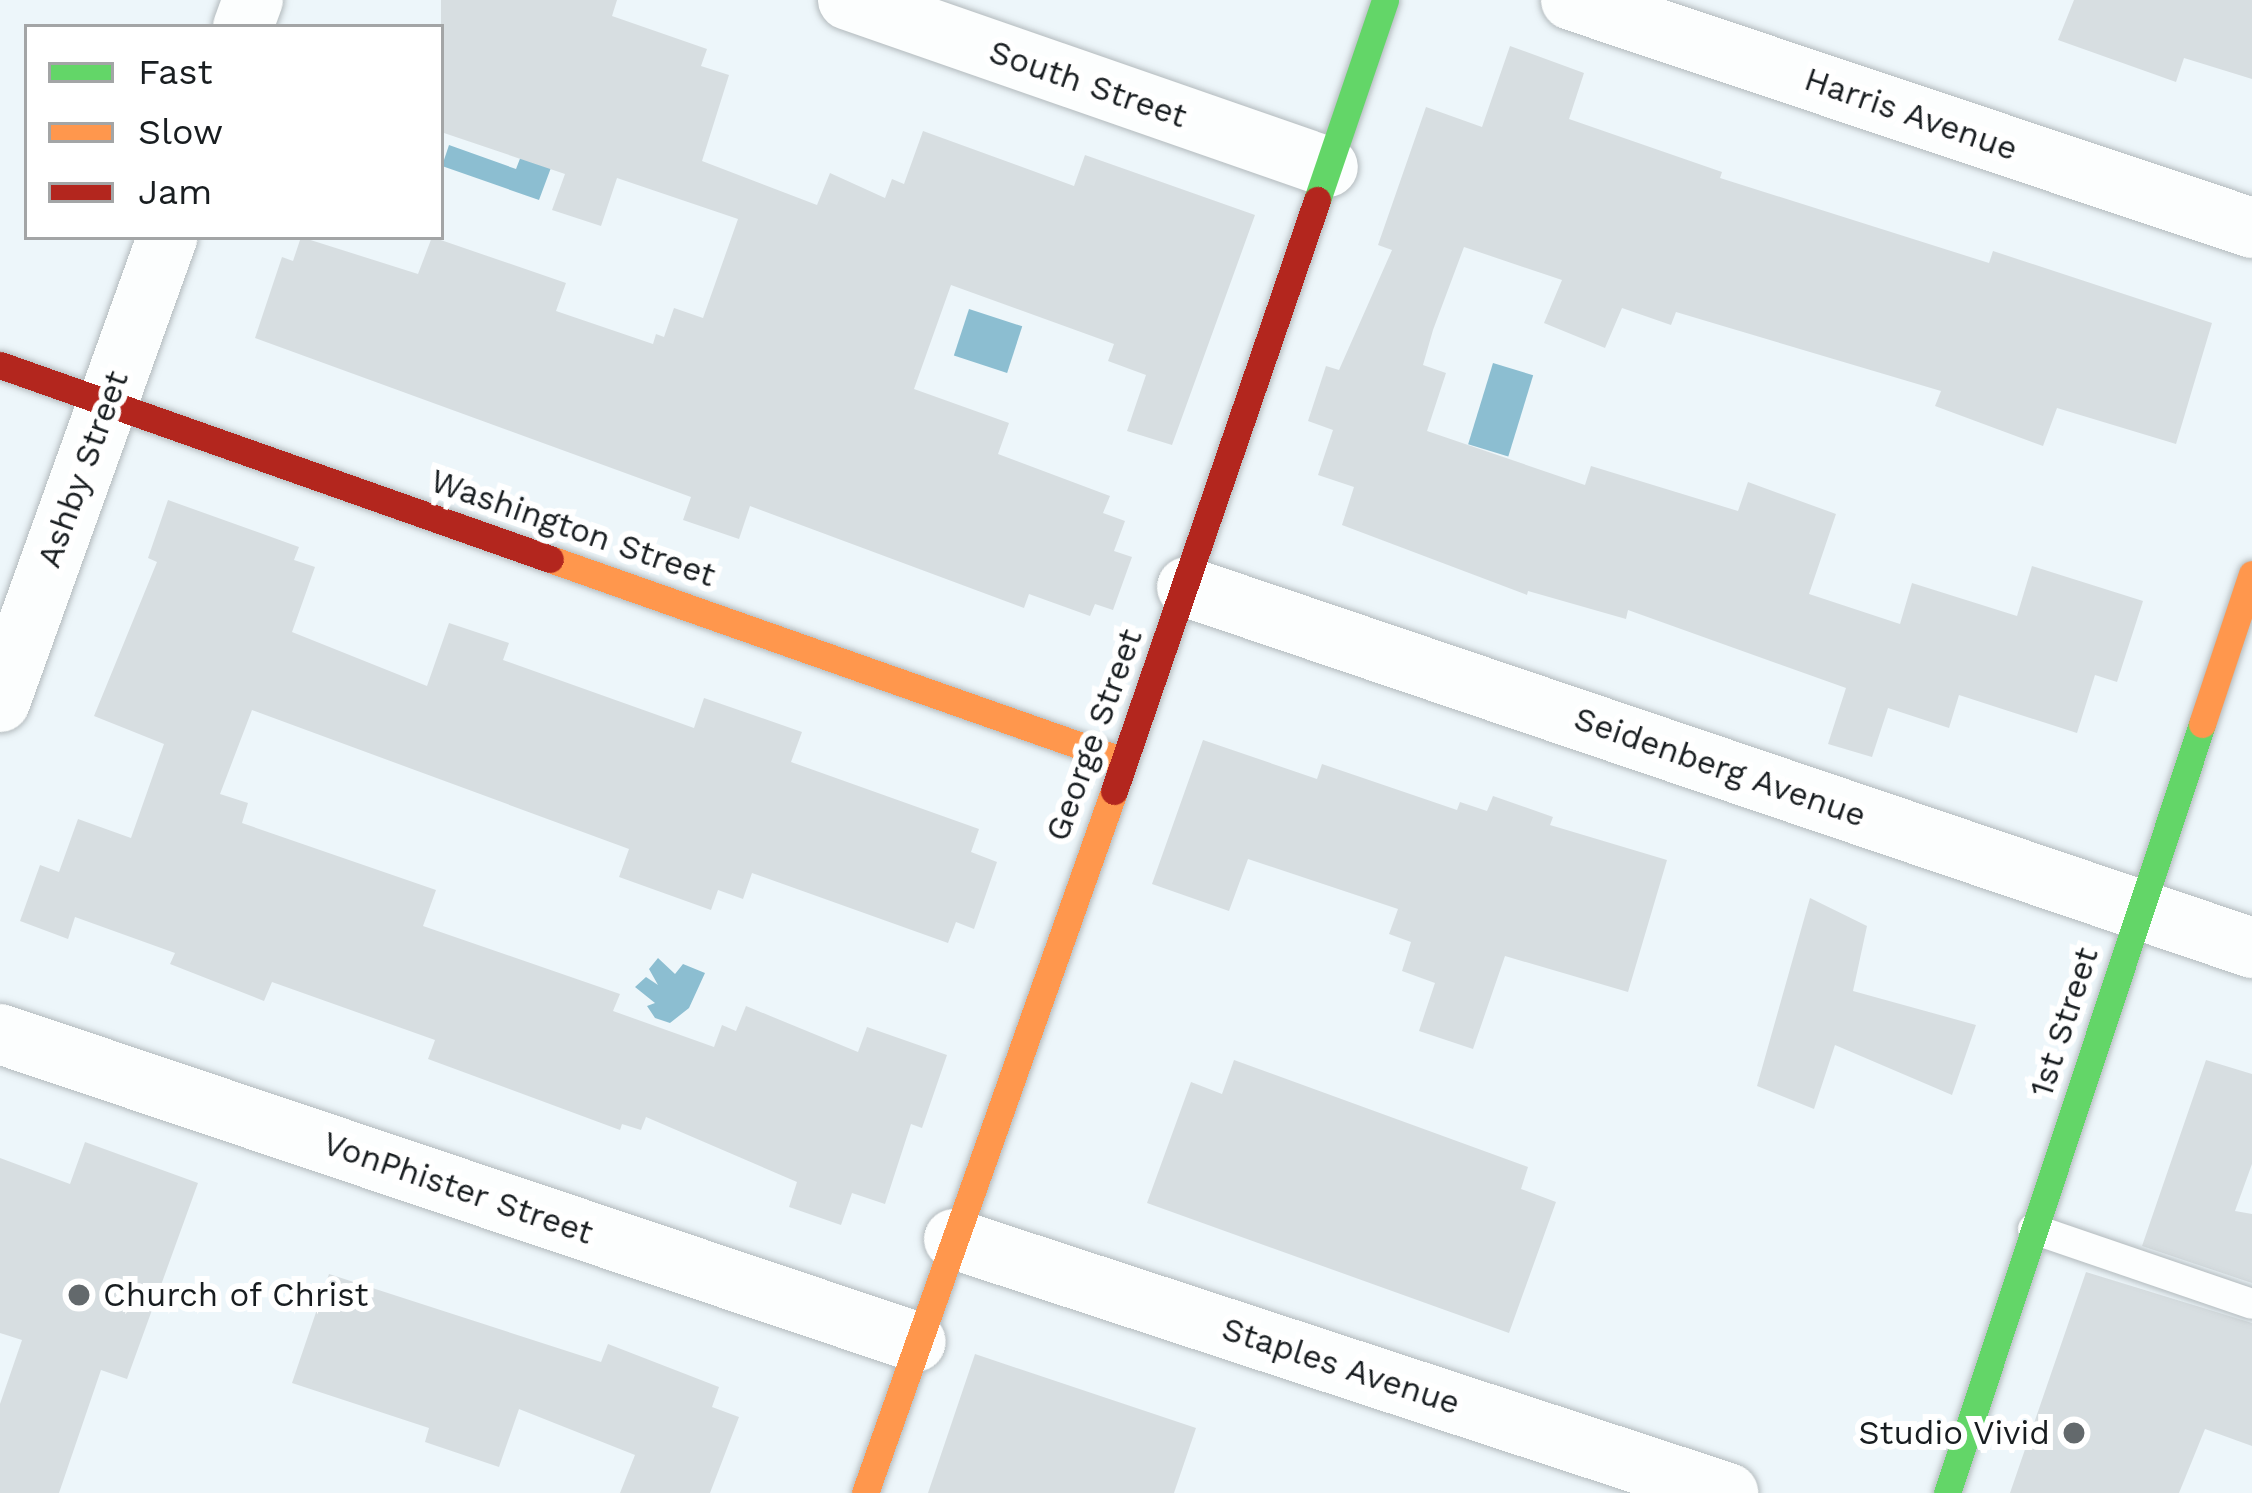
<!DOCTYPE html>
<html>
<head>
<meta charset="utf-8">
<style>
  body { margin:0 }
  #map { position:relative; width:2252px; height:1493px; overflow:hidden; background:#edf6fa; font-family:"Work Sans",sans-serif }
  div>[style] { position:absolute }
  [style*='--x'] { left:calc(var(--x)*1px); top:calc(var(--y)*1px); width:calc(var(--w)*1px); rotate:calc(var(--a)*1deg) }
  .water>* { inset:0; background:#8cbed1; transform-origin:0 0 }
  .building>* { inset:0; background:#d7dee1 }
  .roads { filter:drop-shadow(0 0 3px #b3babd) drop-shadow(0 0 3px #b3babd) }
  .lane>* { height:30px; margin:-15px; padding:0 15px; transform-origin:15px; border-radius:15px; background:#fcfefe }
  .street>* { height:60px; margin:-30px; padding:0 30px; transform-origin:30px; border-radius:30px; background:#fcfefe }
  .fast>* { height:27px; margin:-13.5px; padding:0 13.5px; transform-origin:13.5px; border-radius:13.5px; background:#63d668 }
  .slow>* { height:27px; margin:-13.5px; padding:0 13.5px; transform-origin:13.5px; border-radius:13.5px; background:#ff974d }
  .jam>* { height:27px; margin:-13.5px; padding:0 13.5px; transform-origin:13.5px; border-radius:13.5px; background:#b3261e }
  .dots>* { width:33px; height:33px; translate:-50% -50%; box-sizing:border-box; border:6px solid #fff; border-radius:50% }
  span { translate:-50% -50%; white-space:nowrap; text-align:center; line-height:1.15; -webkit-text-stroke:12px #fff; paint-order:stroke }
  .street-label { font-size:33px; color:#181d20 }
  .poi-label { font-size:33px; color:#181d20 }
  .left { translate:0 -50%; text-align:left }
  .right { translate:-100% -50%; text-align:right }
  .legend { position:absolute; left:24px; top:24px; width:420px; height:216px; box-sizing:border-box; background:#fff; border:3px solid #a3a5a6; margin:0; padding:15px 21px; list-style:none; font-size:36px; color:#181d20 }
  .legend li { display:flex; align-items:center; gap:24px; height:60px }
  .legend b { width:60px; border:3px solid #a3a5a6 }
</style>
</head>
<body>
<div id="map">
  <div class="water">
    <div style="clip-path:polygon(526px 143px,552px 165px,539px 200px,442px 166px,449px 145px,516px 169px)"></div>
    <div style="left:969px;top:309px;width:56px;height:49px;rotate:18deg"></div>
    <div style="left:1493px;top:363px;width:42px;height:85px;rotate:17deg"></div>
    <div style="clip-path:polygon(658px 958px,675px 974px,683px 964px,705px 973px,689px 1008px,670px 1023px,655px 1018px,647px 1006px,655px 1003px,635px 987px,646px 977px,658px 985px,649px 969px)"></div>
  </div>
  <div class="building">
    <div style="clip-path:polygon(441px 0,617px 0,612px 16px,707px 49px,701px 66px,729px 75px,702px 161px,817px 205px,830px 173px,885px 198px,892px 179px,904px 184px,923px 131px,1074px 186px,1085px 155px,1255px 215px,1172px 445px,1127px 431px,1146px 375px,1108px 361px,1114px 344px,951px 285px,914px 389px,1009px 423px,998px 454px,1110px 496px,1103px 513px,1125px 521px,1114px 551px,1132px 557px,1113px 610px,1095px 604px,1090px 616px,1029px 594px,1024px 608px,750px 506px,739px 539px,683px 520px,691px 497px,255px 338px,282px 257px,293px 261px,301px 237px,418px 274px,432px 237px,566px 283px,556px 311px,653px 344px,656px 334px,664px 337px,674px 308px,703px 318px,738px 219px,617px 178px,601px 226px,552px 210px,565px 174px,441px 132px)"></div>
    <div style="clip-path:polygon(2074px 0,2252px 0,2252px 79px,2184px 58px,2176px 82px,2058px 40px)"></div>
    <div style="clip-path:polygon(1510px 46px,1584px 73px,1569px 119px,1722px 172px,1720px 178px,1989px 263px,1993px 251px,2212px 323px,2176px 444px,2057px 408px,2043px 446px,1935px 406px,1941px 391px,1676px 312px,1671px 325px,1622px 308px,1605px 348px,1544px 323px,1562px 280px,1464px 247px,1433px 330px,1423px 365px,1446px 373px,1427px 431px,1585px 485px,1591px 466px,1738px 511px,1748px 482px,1836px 514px,1809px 594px,1900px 624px,1912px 583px,2017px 616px,2032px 566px,2143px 601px,2117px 682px,2095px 675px,2077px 733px,1959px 695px,1949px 728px,1888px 708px,1872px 757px,1828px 744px,1846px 688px,1628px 610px,1626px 619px,1528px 591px,1527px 595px,1342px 525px,1354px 487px,1318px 475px,1333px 430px,1308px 421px,1326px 366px,1339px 370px,1392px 250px,1378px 245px,1426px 107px,1482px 127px)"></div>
    <div style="clip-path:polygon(168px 500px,299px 547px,294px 560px,315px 567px,292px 632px,427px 686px,449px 623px,509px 643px,503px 660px,694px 728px,704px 698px,802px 732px,791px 762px,979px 829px,971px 852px,997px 862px,974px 929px,956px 922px,948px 943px,752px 873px,743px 899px,718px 890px,711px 910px,619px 877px,629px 849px,252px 710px,220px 794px,248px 803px,242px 823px,436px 890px,423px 926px,620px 994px,613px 1011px,714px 1047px,722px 1025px,736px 1031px,746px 1006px,858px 1052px,867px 1027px,947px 1055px,922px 1128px,911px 1124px,885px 1204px,852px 1193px,841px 1225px,789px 1207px,797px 1182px,646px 1117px,641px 1130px,622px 1124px,620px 1130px,428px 1059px,435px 1040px,272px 982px,264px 1001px,170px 964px,175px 953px,75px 917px,68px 939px,20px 921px,40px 865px,59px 872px,78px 819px,131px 838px,164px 744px,94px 716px,157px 562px,148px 558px)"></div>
    <div style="clip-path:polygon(1203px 740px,1317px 779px,1322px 764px,1457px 810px,1460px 802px,1487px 811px,1493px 796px,1553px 817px,1550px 825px,1667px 860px,1628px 992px,1505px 956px,1473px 1049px,1419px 1031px,1435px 983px,1402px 971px,1411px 942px,1389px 934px,1398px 909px,1248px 859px,1229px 911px,1152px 884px)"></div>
    <div style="clip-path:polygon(1810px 898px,1867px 926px,1853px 991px,1976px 1025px,1952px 1095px,1835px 1045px,1814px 1109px,1757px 1086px)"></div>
    <div style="clip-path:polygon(1234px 1060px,1528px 1167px,1521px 1189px,1556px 1202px,1509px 1333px,1147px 1203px,1191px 1082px,1222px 1094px)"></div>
    <div style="clip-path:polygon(2206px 1060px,2252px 1074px,2252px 1164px,2235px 1211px,2252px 1214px,2252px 1283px,2142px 1246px)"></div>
    <div style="clip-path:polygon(85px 1142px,198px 1183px,127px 1379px,101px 1370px,59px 1493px,0 1493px,0 1404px,22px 1340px,0 1333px,0 1158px,70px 1184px)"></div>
    <div style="clip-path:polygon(2086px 1272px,2252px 1323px,2252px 1446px,2205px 1429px,2179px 1493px,2010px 1493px)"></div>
    <div style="clip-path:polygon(329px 1274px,601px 1362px,608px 1344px,719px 1387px,712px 1407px,739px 1417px,710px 1493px,620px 1493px,635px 1455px,519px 1409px,499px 1467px,425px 1442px,429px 1428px,292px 1383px)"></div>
    <div style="clip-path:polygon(975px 1354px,1196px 1428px,1174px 1493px,928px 1493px)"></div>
  </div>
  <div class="roads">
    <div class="lane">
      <div style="--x:2033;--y:1229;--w:231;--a:18.9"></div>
    </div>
    <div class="street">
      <div style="--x:848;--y:0;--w:508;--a:19.18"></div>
      <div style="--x:1571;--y:0;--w:718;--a:18.51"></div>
      <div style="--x:243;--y:27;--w:29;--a:-70"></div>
      <div style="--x:1187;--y:587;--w:1125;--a:18.72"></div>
      <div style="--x:0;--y:702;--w:494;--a:-70.2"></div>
      <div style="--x:0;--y:1034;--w:966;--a:18.58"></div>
      <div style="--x:954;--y:1239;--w:815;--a:18.17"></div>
    </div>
    <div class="fast">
      <div style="--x:1317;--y:200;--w:211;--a:-71.2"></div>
      <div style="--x:1947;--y:1493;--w:810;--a:-71.65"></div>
    </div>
    <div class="slow">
      <div style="--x:550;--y:559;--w:605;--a:19.39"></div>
      <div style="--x:2202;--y:724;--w:158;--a:-71.6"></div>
      <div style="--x:865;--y:1493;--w:745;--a:-70.47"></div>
    </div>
    <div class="jam">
      <div style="--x:0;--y:365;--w:583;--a:19.43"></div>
      <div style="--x:1114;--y:791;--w:625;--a:-71.04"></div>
    </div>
  </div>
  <div class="dots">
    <div style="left:79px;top:1295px;background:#63696c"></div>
    <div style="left:2074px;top:1433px;background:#63696c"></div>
  </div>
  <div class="street-label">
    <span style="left:1088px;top:84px;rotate:19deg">South Street</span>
    <span style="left:1911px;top:114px;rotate:19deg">Harris Avenue</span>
    <span style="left:83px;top:469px;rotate:-70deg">Ashby Street</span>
    <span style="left:573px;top:528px;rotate:19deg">Washington Street</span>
    <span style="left:1094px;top:735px;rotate:-70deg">George Street</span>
    <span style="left:1720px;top:767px;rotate:19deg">Seidenberg Avenue</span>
    <span style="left:2064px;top:1022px;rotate:-72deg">1st Street</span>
    <span style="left:458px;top:1188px;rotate:19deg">VonPhister Street</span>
    <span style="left:1341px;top:1366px;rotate:18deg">Staples Avenue</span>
  </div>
  <div class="poi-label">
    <span class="left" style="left:103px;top:1295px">Church of Christ</span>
    <span class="right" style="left:2050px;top:1433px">Studio Vivid</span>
  </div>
  <ul class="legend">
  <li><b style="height:15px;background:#63d668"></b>Fast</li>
  <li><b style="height:15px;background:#ff974d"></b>Slow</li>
  <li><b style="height:15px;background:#b3261e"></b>Jam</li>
  </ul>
</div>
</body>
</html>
